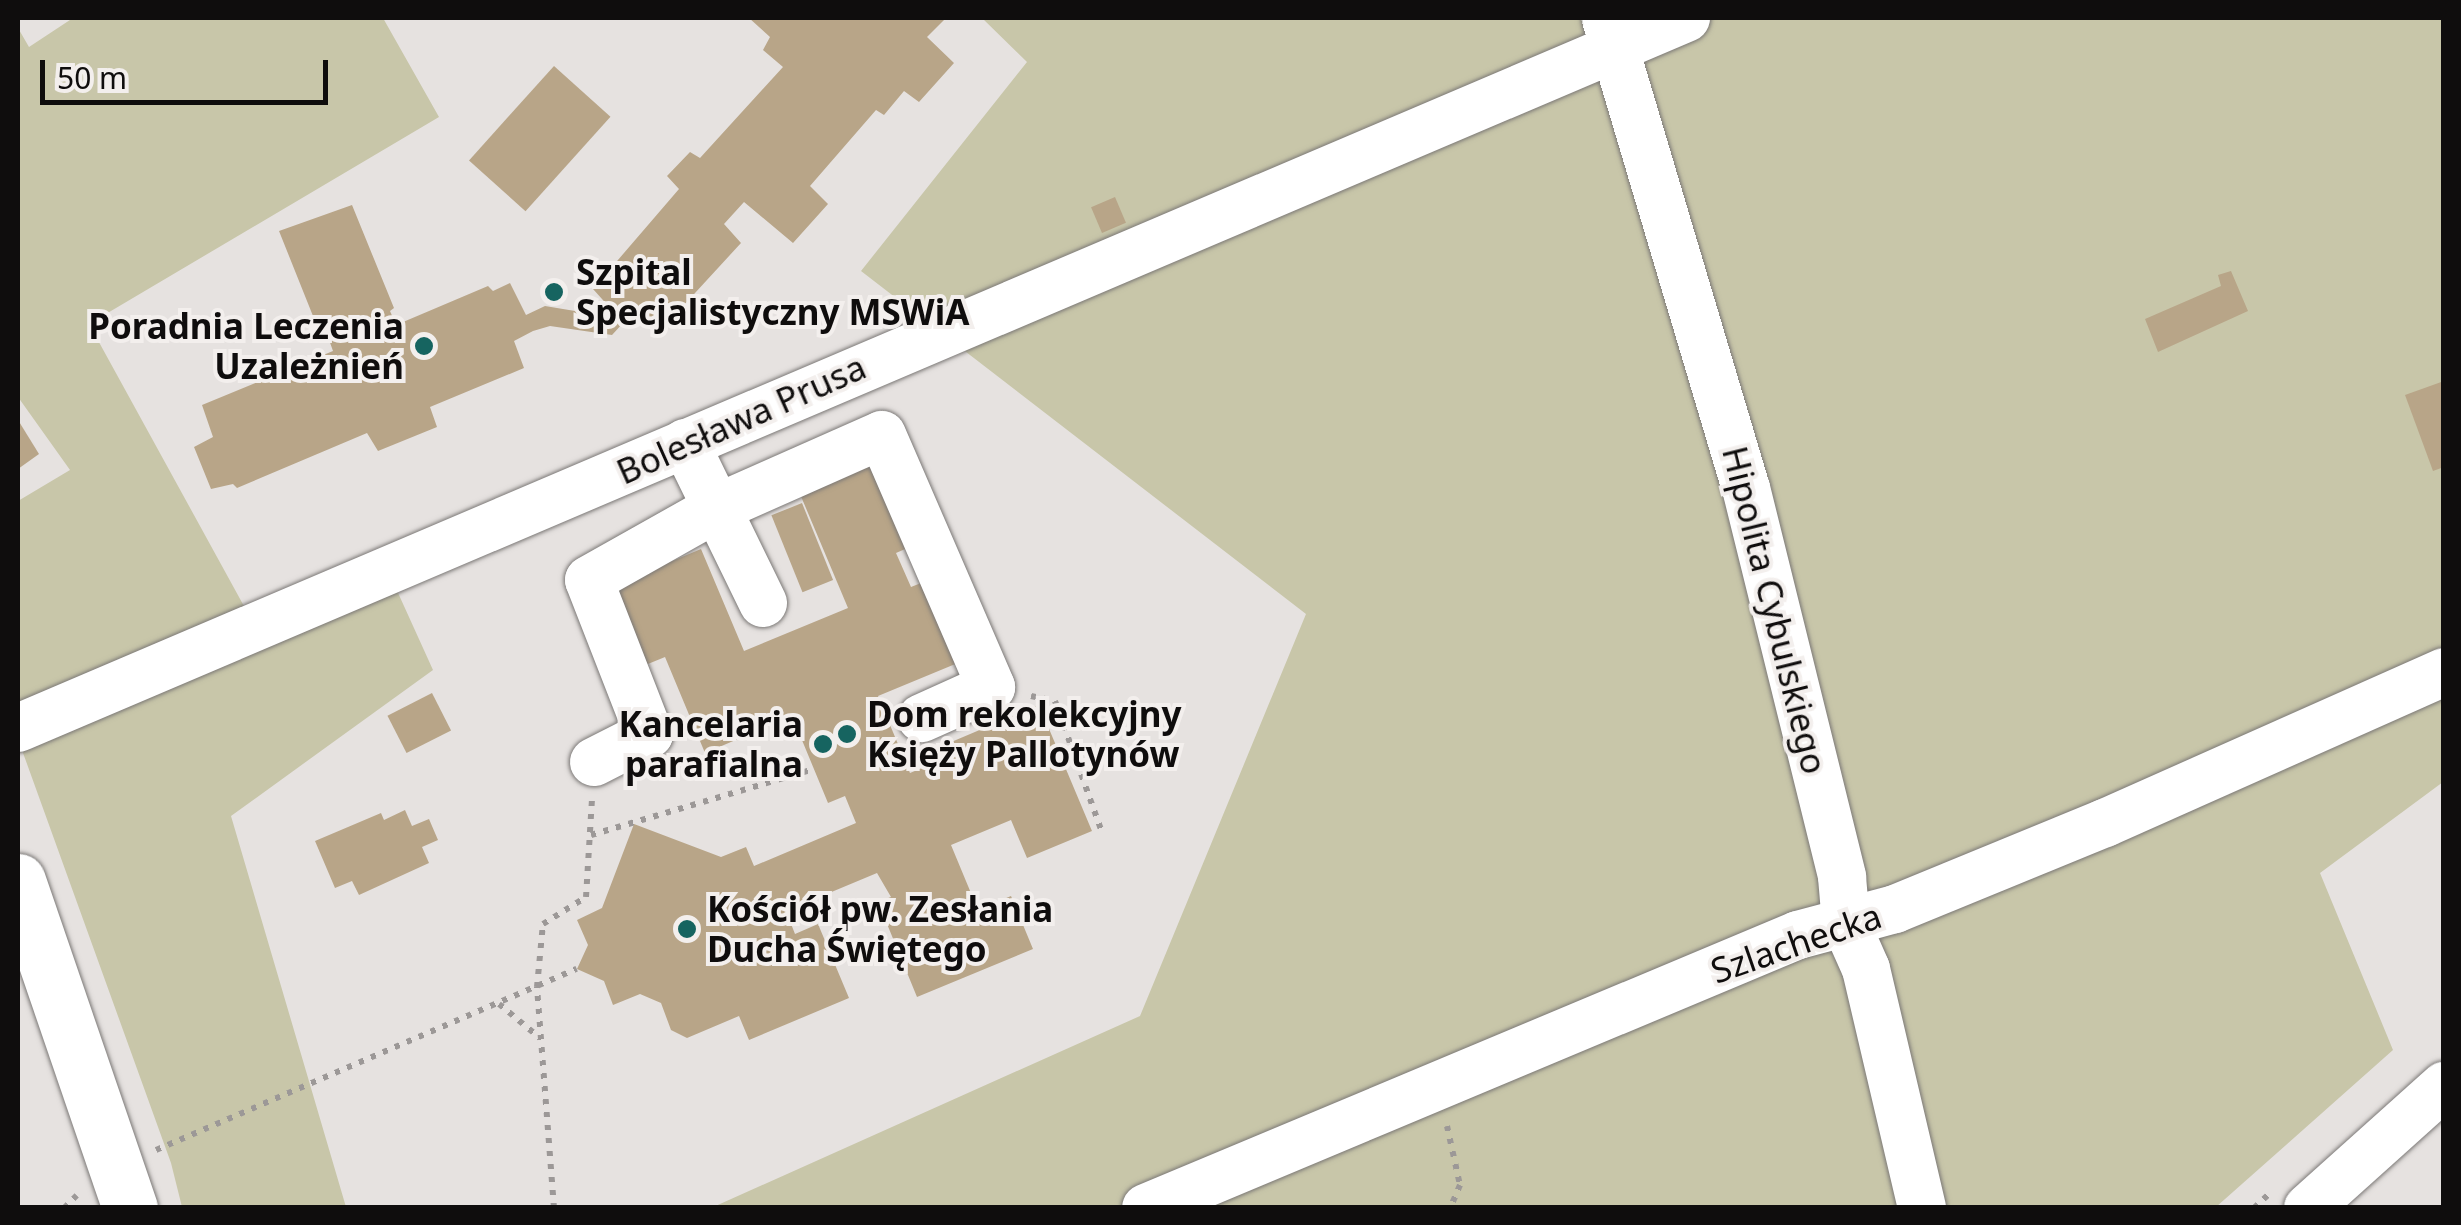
<!DOCTYPE html>
<html>
<head>
<meta charset="utf-8">
<style>
  body { margin:0 }
  #map { position:relative; width:2461px; height:1225px; overflow:hidden; background:#e6e2e0; font-family:"Noto Sans",sans-serif }
  div>[style] { position:absolute }
  [style*='--x'] { left:calc(var(--x)*1px); top:calc(var(--y)*1px); width:calc(var(--w)*1px); rotate:calc(var(--a)*1deg) }
  .green>* { inset:0; background:#c8c6a9 }
  .building>* { inset:0; background:#b8a588; transform-origin:0 0 }
  .path>* { height:6px; margin-top:-3px; transform-origin:0; background:repeating-linear-gradient(90deg,#9c9897 0 5px,transparent 0 13px) }
  .roads { filter:drop-shadow(0 0 2px #7b7876) drop-shadow(0 0 2px #7b7876) }
  .minor>* { height:48px; margin:-24px; padding:0 24px; transform-origin:24px; border-radius:24px; background:#fff }
  .major>* { height:55px; margin:-27.5px; padding:0 27.5px; transform-origin:27.5px; border-radius:27.5px; background:#fff }
  .dots>* { width:28px; height:28px; translate:-50% -50%; box-sizing:border-box; border:5px solid #f3efed; border-radius:50% }
  span { translate:-50% -50%; white-space:nowrap; text-align:center; line-height:1.15; -webkit-text-stroke:8px #f3efed; paint-order:stroke }
  .poi-label { font-size:35px; color:#0f0d0d; font-weight:700 }
  .left { translate:0 -50%; text-align:left }
  .right { translate:-100% -50%; text-align:right }
  .street-label { font-size:35px; color:#0f0d0d }
  .frame { position:absolute; inset:0; border:20px solid #0f0d0d; pointer-events:none }
  .scale { position:absolute; left:40px; top:60px; width:288px; height:45px; box-sizing:border-box; border:5px solid #0f0d0d; border-top:0; padding-left:12px; font-size:30px; line-height:35px; white-space:nowrap; color:#0f0d0d; -webkit-text-stroke:8px #f3efed; paint-order:stroke }
</style>
</head>
<body>
<div id="map">
  <div class="green">
    <div style="clip-path:polygon(73px 18px,383px 18px,439px 117px,89px 324px,261px 637px,394px 584px,433px 670px,231px 816px,346px 1207px,182px 1207px,171px 1163px,18px 739px,18px 501px,70px 470px,18px 397px,18px 28px,29px 47px)"></div>
    <div style="clip-path:polygon(982px 18px,2443px 18px,2443px 782px,2320px 873px,2393px 1050px,2216px 1207px,711px 1208px,1140px 1016px,1306px 614px,861px 271px,1027px 62px)"></div>
  </div>
  <div class="building">
    <div style="clip-path:polygon(749px 18px,946px 18px,927px 37px,954px 63px,919px 102px,904px 91px,884px 115px,876px 110px,810px 186px,828px 204px,793px 243px,744px 202px,724px 224px,741px 243px,661px 330px,636px 309px,612px 335px,550px 326px,533px 331px,514px 341px,524px 368px,430px 407px,437px 427px,378px 451px,367px 433px,237px 488px,233px 484px,211px 489px,194px 447px,213px 437px,202px 405px,333px 351px,328px 337px,321px 336px,279px 231px,352px 205px,394px 308px,390px 311px,396px 325px,488px 286px,493px 291px,510px 283px,526px 315px,545px 306px,605px 316px,611px 309px,593px 289px,679px 189px,667px 176px,690px 152px,700px 158px,783px 67px,763px 50px,770px 37px)"></div>
    <div style="left:554px;top:66px;width:76px;height:127px;rotate:42deg"></div>
    <div style="left:1115px;top:197px;width:28px;height:26px;rotate:67deg"></div>
    <div style="clip-path:polygon(2231px 271px,2248px 311px,2158px 352px,2145px 319px,2221px 286px,2218px 275px)"></div>
    <div style="clip-path:polygon(2444px 381px,2444px 467px,2433px 471px,2405px 395px)"></div>
    <div style="clip-path:polygon(18px 420px,39px 454px,18px 469px)"></div>
    <div style="clip-path:polygon(876px 462px,912px 546px,896px 553px,911px 587px,931px 579px,965px 660px,878px 696px,910px 773px,934px 763px,930px 751px,1039px 705px,1092px 831px,1027px 858px,1011px 820px,951px 845px,978px 910px,1011px 896px,1033px 949px,917px 997px,878px 902px,891px 897px,877px 873px,786px 911px,795px 934px,818px 924px,849px 998px,749px 1040px,739px 1016px,687px 1038px,671px 1030px,661px 1003px,640px 994px,613px 1005px,604px 981px,577px 969px,588px 945px,577px 920px,602px 908px,634px 824px,721px 857px,746px 847px,754px 866px,856px 823px,845px 796px,828px 803px,792px 716px,705px 753px,665px 657px,643px 666px,610px 587px,701px 549px,744px 651px,848px 608px,800px 494px)"></div>
    <div style="left:802px;top:503px;width:83px;height:33px;rotate:68deg"></div>
    <div style="left:432px;top:693px;width:42px;height:50px;rotate:63deg"></div>
    <div style="clip-path:polygon(405px 810px,412px 826px,429px 819px,438px 840px,422px 847px,429px 863px,359px 895px,352px 881px,335px 888px,315px 841px,381px 813px,384px 820px)"></div>
  </div>
  <div class="path">
    <div style="--x:1031;--y:696;--w:25;--a:12"></div>
    <div style="--x:1055;--y:701;--w:142;--a:70.3"></div>
    <div style="--x:591;--y:835;--w:233;--a:-16.5"></div>
    <div style="--x:499;--y:1004;--w:53;--a:39.7"></div>
    <div style="--x:1447;--y:1126;--w:60;--a:77.6"></div>
    <div style="--x:1460;--y:1185;--w:25;--a:113"></div>
    <div style="--x:156;--y:1150;--w:458;--a:-23.3"></div>
    <div style="--x:64;--y:1208;--w:18;--a:-45"></div>
    <div style="--x:554;--y:1208;--w:222;--a:-94.4"></div>
    <div style="--x:537;--y:987;--w:63;--a:-84.6"></div>
    <div style="--x:543;--y:924;--w:51;--a:-32.1"></div>
    <div style="--x:586;--y:897;--w:98;--a:-86.5"></div>
    <div style="--x:2254;--y:1208;--w:19;--a:-43"></div>
  </div>
  <div class="roads">
    <div class="minor">
      <div style="--x:1606;--y:19;--w:489;--a:73.4"></div>
      <div style="--x:1746;--y:488;--w:401;--a:76.1"></div>
      <div style="--x:1842;--y:877;--w:47;--a:85.1"></div>
      <div style="--x:1846;--y:924;--w:49;--a:66"></div>
      <div style="--x:1866;--y:969;--w:245;--a:76.8"></div>
      <div style="--x:685;--y:443;--w:178;--a:64"></div>
      <div style="--x:18;--y:728;--w:1813;--a:-23.06"></div>
      <div style="--x:594;--y:762;--w:62;--a:-27"></div>
      <div style="--x:649;--y:734;--w:165;--a:-111.3"></div>
      <div style="--x:589;--y:580;--w:147;--a:-29.4"></div>
      <div style="--x:717;--y:508;--w:180;--a:-23.9"></div>
      <div style="--x:882;--y:435;--w:275;--a:66.6"></div>
      <div style="--x:991;--y:687;--w:76;--a:155.8"></div>
      <div style="--x:1146;--y:1208;--w:707;--a:-22.72"></div>
      <div style="--x:1798;--y:935;--w:100;--a:-15"></div>
      <div style="--x:1895;--y:909;--w:227;--a:-22.3"></div>
      <div style="--x:2105;--y:823;--w:371;--a:-24"></div>
      <div style="--x:2308;--y:1208;--w:183;--a:-41.9"></div>
    </div>
    <div class="major">
      <div style="--x:18;--y:881;--w:346;--a:71.1"></div>
    </div>
  </div>
  <div class="dots">
    <div style="left:554px;top:292px;background:#166460"></div>
    <div style="left:424px;top:346px;background:#166460"></div>
    <div style="left:847px;top:734px;background:#166460"></div>
    <div style="left:823px;top:744px;background:#166460"></div>
    <div style="left:687px;top:929px;background:#166460"></div>
  </div>
  <div class="poi-label">
    <span class="left" style="left:576px;top:292px">Szpital<br>Specjalistyczny MSWiA</span>
    <span class="right" style="left:404px;top:346px">Poradnia Leczenia<br>Uzależnień</span>
    <span class="left" style="left:867px;top:734px">Dom rekolekcyjny<br>Księży Pallotynów</span>
    <span class="right" style="left:803px;top:744px">Kancelaria<br>parafialna</span>
    <span class="left" style="left:707px;top:929px">Kościół pw. Zesłania<br>Ducha Świętego</span>
  </div>
  <div class="street-label">
    <span style="left:741px;top:419px;rotate:-24deg">Bolesława Prusa</span>
    <span style="left:1775px;top:610px;rotate:76deg">Hipolita Cybulskiego</span>
    <span style="left:1796px;top:943px;rotate:-19deg">Szlachecka</span>
  </div>
  <div class="frame"></div>
  <div class="scale">50 m</div>
</div>
</body>
</html>
